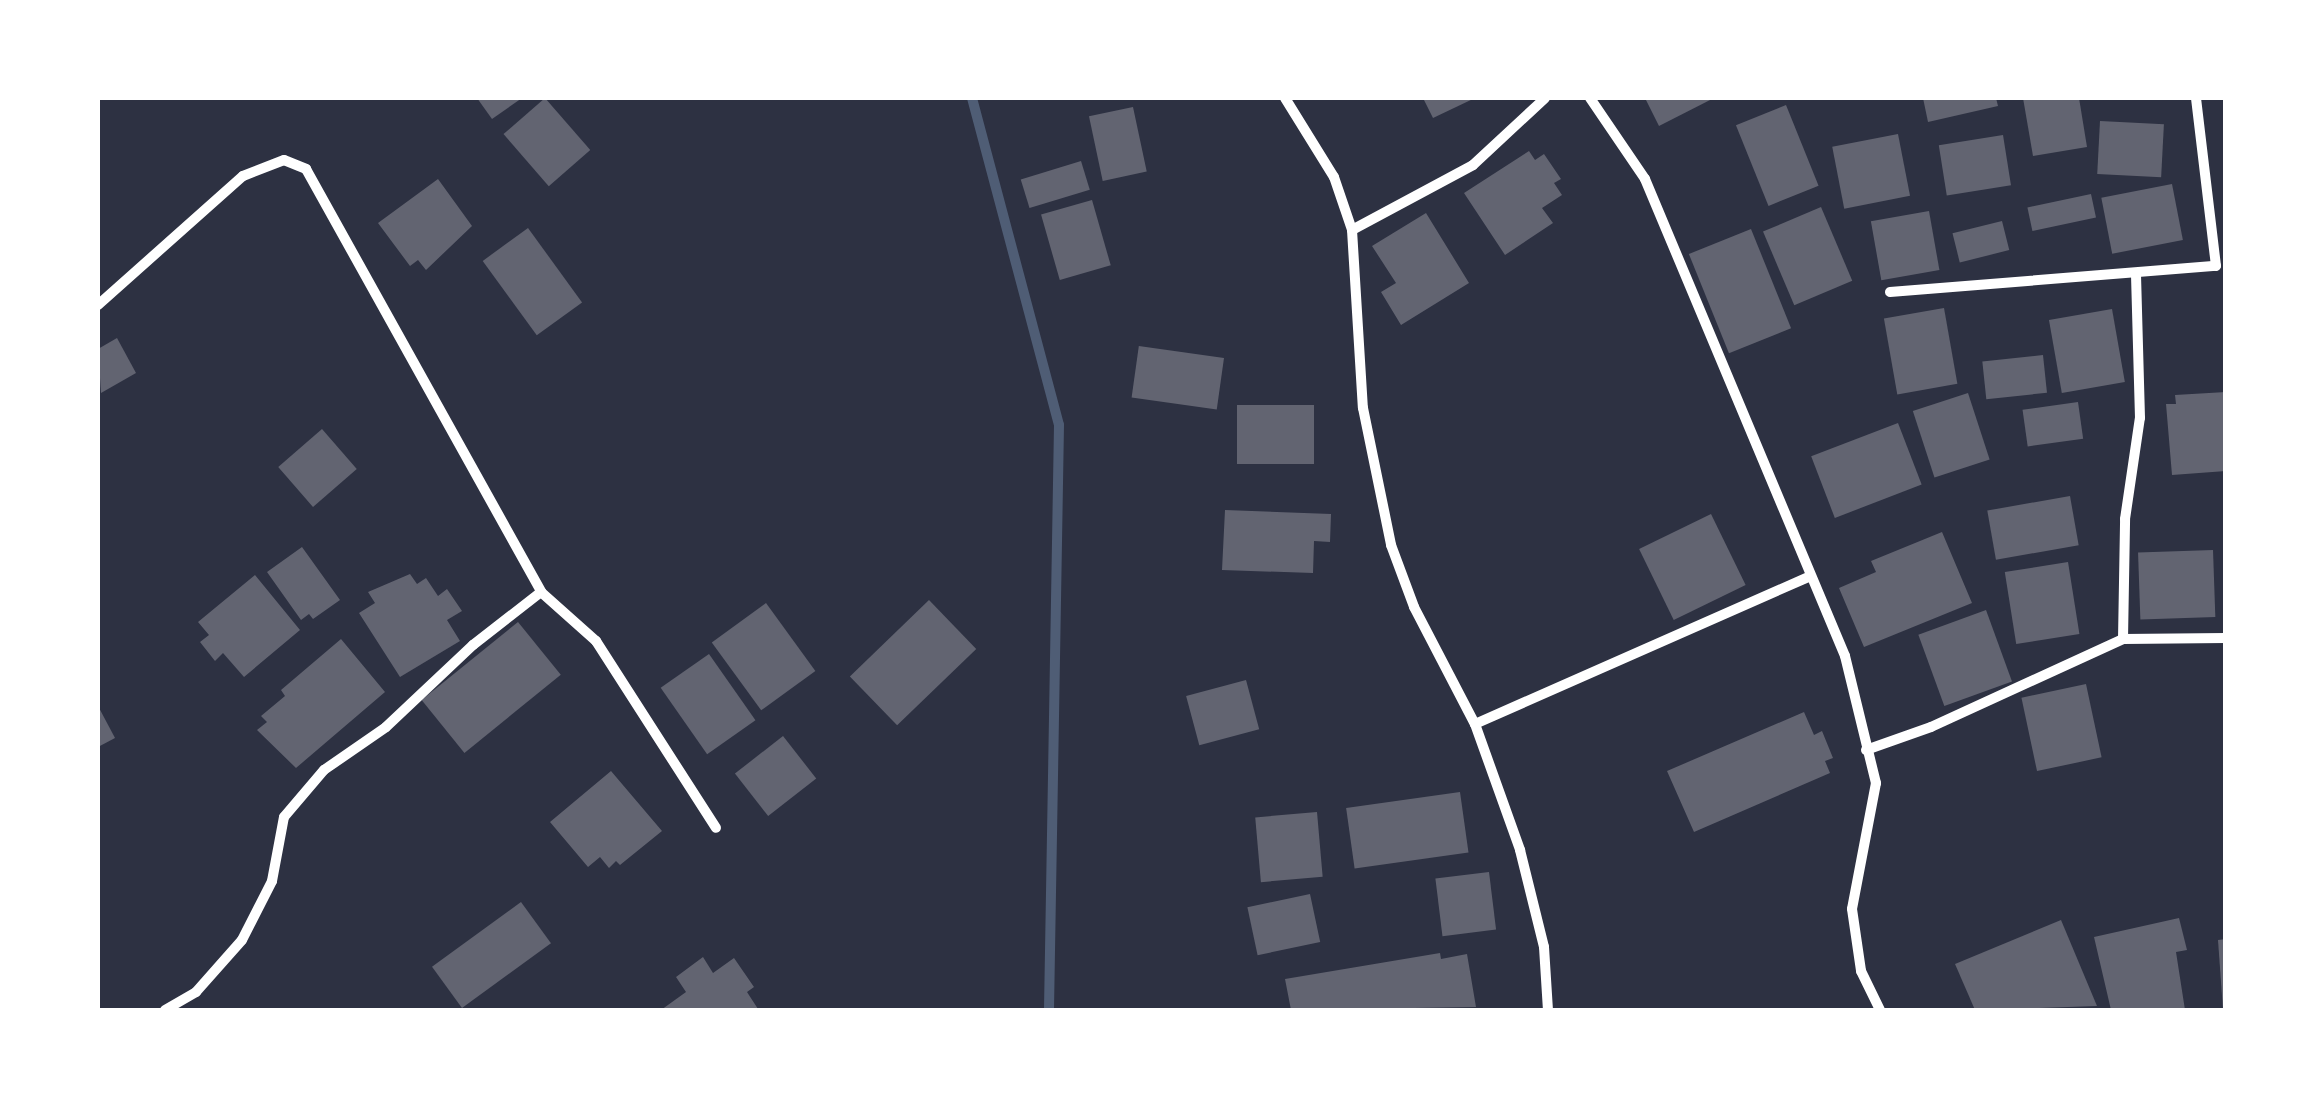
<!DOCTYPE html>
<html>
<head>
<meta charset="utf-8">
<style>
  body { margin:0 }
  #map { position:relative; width:2323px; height:1108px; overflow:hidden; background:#2d3142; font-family:"IBM Plex Serif",serif }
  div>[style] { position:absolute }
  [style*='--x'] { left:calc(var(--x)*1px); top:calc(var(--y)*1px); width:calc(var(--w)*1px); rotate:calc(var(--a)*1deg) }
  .stream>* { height:10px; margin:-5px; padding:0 5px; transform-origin:5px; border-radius:5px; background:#4f5d75 }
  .building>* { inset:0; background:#626471; transform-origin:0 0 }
  .minor>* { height:10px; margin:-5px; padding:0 5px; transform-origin:5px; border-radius:5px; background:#fff }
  span { translate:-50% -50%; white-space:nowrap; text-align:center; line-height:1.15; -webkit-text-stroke:10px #fff; paint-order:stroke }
  .frame { position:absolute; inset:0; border:100px solid #fff; pointer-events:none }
</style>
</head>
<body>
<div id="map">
  <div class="stream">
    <div style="--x:972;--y:98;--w:338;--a:75.1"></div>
    <div style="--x:1059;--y:425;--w:585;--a:90.98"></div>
  </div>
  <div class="building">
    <div style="clip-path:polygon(477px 98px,522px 98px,492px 119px)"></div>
    <div style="left:545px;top:98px;width:69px;height:55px;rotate:49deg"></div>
    <div style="clip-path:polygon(1423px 98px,1475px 98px,1433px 118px)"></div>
    <div style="clip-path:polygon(1645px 98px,1714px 98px,1659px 126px)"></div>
    <div style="clip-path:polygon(1923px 98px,1996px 98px,1998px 106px,1928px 122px)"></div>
    <div style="clip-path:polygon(2023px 98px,2079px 98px,2087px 147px,2033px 156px)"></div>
    <div style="left:1786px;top:105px;width:87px;height:54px;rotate:68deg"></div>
    <div style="left:1133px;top:107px;width:66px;height:45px;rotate:78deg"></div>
    <div style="left:2100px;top:121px;width:64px;height:53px;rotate:3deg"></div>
    <div style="left:1898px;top:134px;width:63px;height:67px;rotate:79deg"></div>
    <div style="left:2003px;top:135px;width:51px;height:65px;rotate:81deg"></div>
    <div style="clip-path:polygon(1529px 151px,1535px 160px,1544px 154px,1561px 179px,1554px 183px,1562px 195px,1542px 208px,1553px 223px,1505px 255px,1464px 193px)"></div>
    <div style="left:1081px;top:161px;width:30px;height:63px;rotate:73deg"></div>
    <div style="clip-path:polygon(438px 179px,472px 226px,426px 270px,418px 260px,410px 266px,378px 223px)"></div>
    <div style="left:2172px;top:184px;width:57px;height:72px;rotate:79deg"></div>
    <div style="left:2091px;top:194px;width:24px;height:65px;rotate:78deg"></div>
    <div style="left:1092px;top:200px;width:68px;height:53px;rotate:74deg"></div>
    <div style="left:1821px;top:207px;width:80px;height:63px;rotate:67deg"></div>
    <div style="left:1929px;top:211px;width:60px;height:59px;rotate:80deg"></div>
    <div style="clip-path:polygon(1426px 213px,1469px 283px,1401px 325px,1381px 292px,1396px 283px,1372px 246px)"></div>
    <div style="left:2002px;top:221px;width:30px;height:51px;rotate:76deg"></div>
    <div style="left:528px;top:228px;width:92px;height:56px;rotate:54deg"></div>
    <div style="left:1751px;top:229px;width:107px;height:67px;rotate:68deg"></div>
    <div style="left:1944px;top:308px;width:77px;height:61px;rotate:80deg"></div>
    <div style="left:2112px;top:309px;width:74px;height:64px;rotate:80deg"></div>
    <div style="clip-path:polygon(117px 338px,136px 373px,101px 393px,98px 349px)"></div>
    <div style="left:2043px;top:355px;width:38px;height:61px;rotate:84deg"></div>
    <div style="left:1224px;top:358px;width:52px;height:86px;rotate:98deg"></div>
    <div style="clip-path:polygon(2226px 392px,2226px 471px,2172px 475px,2166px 404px,2176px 404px,2175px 395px)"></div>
    <div style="left:1968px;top:393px;width:70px;height:58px;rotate:72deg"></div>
    <div style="left:2078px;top:402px;width:37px;height:56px;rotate:82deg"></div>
    <div style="left:1237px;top:405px;width:77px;height:59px"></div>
    <div style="left:1898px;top:423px;width:66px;height:93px;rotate:69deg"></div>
    <div style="left:322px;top:429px;width:53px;height:58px;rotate:49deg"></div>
    <div style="left:2070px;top:496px;width:50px;height:84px;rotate:80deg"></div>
    <div style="clip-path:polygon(1225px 510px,1331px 514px,1330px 542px,1314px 541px,1313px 573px,1222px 570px)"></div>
    <div style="left:1711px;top:514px;width:79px;height:80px;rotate:64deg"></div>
    <div style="clip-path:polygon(1942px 532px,1972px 603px,1864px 647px,1839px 588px,1876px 572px,1871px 561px)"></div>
    <div style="clip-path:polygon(302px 547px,340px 600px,313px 619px,309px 614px,301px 620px,267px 572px)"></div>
    <div style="left:2213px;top:550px;width:67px;height:75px;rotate:88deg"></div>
    <div style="left:2068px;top:562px;width:73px;height:64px;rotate:81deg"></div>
    <div style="clip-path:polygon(410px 574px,417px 584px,426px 578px,438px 596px,447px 589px,462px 611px,447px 620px,460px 641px,400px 677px,359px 613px,375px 603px,368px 592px)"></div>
    <div style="clip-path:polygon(255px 575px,300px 630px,244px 677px,223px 653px,215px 661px,200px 642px,209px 635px,198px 622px)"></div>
    <div style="left:929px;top:600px;width:68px;height:110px;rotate:46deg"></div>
    <div style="left:766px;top:603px;width:84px;height:67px;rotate:54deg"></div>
    <div style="left:1986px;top:610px;width:76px;height:72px;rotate:70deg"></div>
    <div style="left:518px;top:622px;width:68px;height:124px;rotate:51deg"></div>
    <div style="clip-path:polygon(341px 639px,385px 692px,296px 768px,257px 730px,267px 722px,261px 716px,285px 696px,281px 690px)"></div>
    <div style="left:709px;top:654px;width:81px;height:59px;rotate:55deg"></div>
    <div style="left:1246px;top:680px;width:51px;height:62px;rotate:75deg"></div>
    <div style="left:2086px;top:684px;width:75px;height:66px;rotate:78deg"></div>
    <div style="clip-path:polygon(98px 706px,115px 738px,98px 747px)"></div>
    <div style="clip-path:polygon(1804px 712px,1814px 735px,1822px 731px,1833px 758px,1825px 761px,1830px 773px,1694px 832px,1667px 771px)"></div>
    <div style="left:783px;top:736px;width:54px;height:61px;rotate:52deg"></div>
    <div style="clip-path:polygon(611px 771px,662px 831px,620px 865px,616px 861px,609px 868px,600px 857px,588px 867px,550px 822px)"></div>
    <div style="left:1460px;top:792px;width:61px;height:115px;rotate:82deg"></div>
    <div style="left:1317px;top:812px;width:65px;height:62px;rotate:85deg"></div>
    <div style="left:1489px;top:872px;width:58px;height:54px;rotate:83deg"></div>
    <div style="left:1310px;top:894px;width:49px;height:64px;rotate:78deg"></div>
    <div style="left:521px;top:902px;width:51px;height:110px;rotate:54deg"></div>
    <div style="clip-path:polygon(2179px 918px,2187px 950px,2176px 952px,2185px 1010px,2111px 1010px,2094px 937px)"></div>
    <div style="clip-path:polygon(2061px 920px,2097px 1006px,1975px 1010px,1955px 964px)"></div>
    <div style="clip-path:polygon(2226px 939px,2226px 1010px,2223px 1010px,2218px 940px)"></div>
    <div style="clip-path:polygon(1440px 953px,1441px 959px,1467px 954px,1476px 1007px,1291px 1010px,1285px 979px)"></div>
    <div style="clip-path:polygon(703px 957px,713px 973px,734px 958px,754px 987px,747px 992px,758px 1009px,661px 1010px,686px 992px,676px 977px)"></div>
  </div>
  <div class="minor">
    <div style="--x:1285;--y:98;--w:93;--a:58.2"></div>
    <div style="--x:1334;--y:177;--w:56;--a:71.2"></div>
    <div style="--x:1352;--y:230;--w:178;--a:86.5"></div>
    <div style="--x:1363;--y:408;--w:140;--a:78.4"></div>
    <div style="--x:1391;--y:545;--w:66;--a:69.6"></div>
    <div style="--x:1414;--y:607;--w:132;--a:62.5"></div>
    <div style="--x:1475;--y:724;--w:134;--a:70.3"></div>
    <div style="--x:1520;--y:850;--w:100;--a:76.1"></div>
    <div style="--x:1544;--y:947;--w:63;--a:86.4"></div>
    <div style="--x:1590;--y:98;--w:98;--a:55.8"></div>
    <div style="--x:1645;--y:179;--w:517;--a:67.25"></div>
    <div style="--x:1845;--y:656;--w:131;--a:76.3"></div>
    <div style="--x:1876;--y:783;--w:128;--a:100.8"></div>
    <div style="--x:1852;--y:909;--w:63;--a:81.7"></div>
    <div style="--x:1861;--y:971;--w:43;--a:64"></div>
    <div style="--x:1352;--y:230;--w:137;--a:-28.2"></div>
    <div style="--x:1473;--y:165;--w:98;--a:-42.9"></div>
    <div style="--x:1890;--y:292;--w:327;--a:-4.6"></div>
    <div style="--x:2216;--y:266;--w:169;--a:-96.8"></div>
    <div style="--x:98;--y:305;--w:194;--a:-41.7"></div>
    <div style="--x:243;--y:176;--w:44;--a:-21.3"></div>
    <div style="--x:284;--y:160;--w:24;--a:22"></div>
    <div style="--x:306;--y:169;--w:484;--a:60.9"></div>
    <div style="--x:541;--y:592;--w:74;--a:41.7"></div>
    <div style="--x:596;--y:641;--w:222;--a:57.3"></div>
    <div style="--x:2123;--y:639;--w:120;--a:-89"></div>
    <div style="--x:2125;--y:519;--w:102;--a:-81.6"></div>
    <div style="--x:2140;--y:418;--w:144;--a:-91.6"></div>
    <div style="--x:1475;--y:724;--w:366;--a:-23.8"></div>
    <div style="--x:1866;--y:750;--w:69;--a:-19.5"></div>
    <div style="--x:1931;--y:727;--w:211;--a:-24.6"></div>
    <div style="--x:2123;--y:639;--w:103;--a:-0.6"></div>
    <div style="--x:165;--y:1010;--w:36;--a:-30"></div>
    <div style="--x:196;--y:992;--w:69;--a:-48.5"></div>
    <div style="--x:242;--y:940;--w:66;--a:-63"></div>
    <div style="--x:272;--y:881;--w:65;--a:-79.4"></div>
    <div style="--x:284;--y:817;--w:62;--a:-49.6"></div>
    <div style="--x:324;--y:770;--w:75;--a:-34.7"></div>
    <div style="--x:386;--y:727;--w:120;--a:-43.3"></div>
    <div style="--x:473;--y:645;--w:86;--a:-37.9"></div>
  </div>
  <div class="frame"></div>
</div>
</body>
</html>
